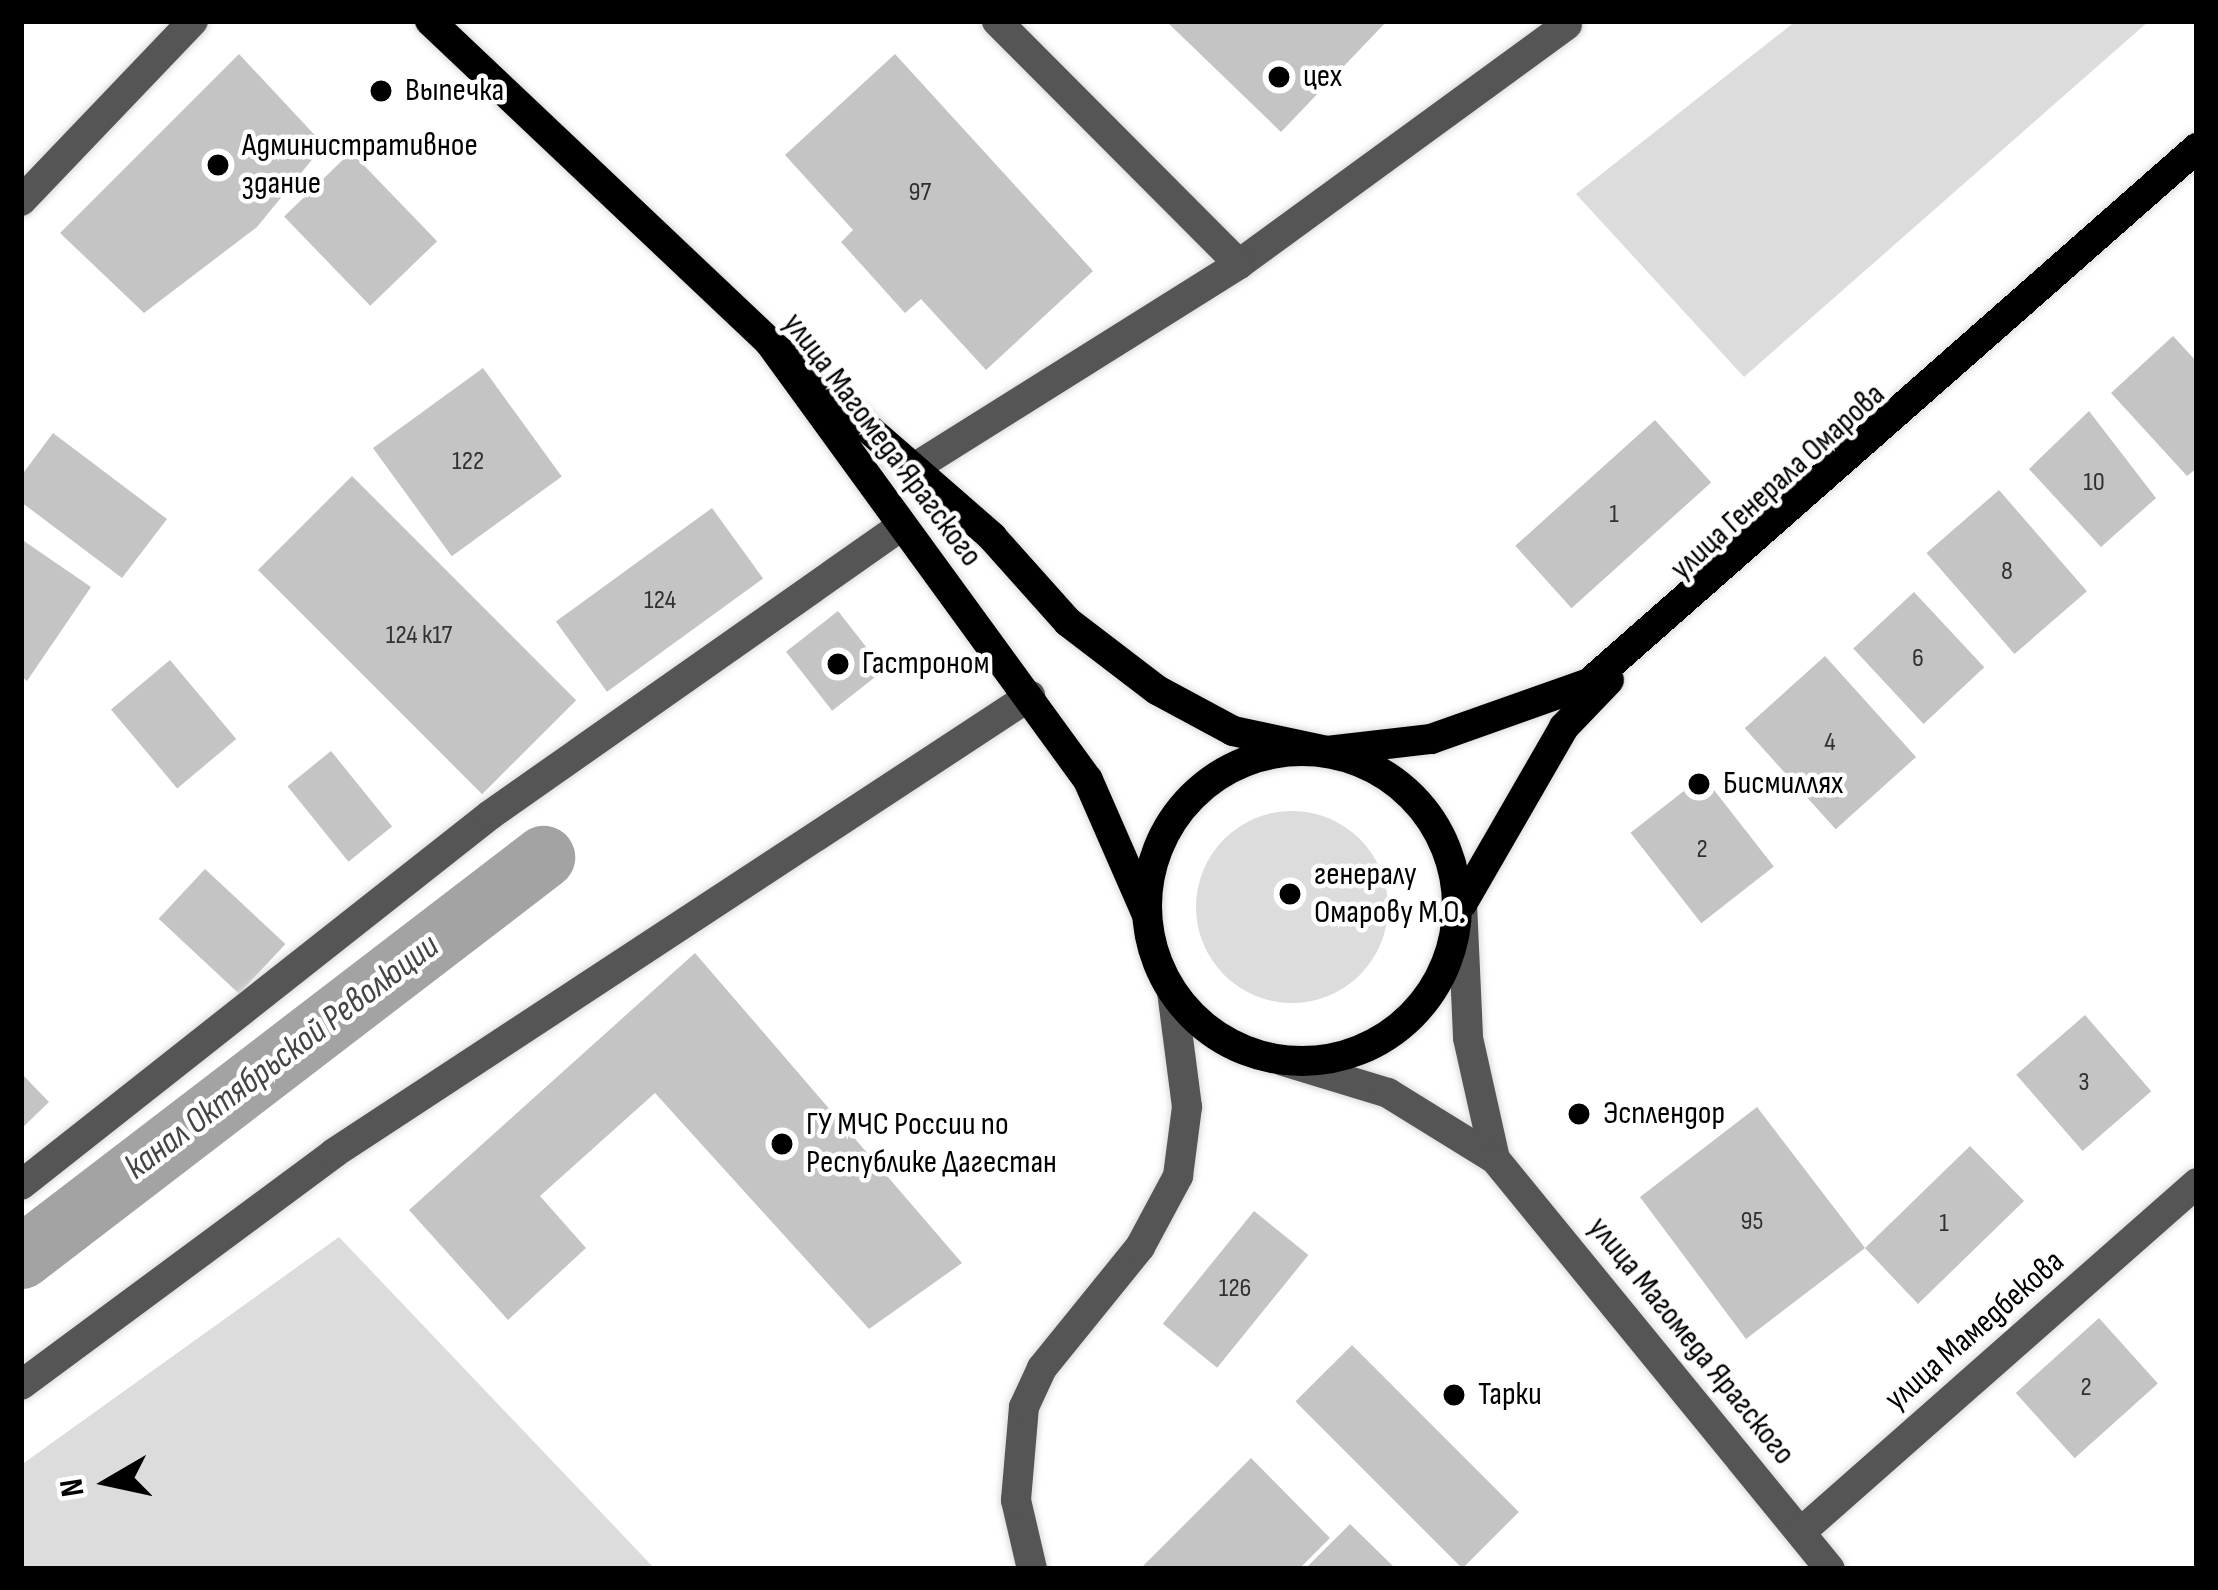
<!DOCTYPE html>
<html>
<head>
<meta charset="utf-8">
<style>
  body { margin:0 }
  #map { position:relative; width:2218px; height:1590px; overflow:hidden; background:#fff; font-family:"Sofia Sans Condensed",sans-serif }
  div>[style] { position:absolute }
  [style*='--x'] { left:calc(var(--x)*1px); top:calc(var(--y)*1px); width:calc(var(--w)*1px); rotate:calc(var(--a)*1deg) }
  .green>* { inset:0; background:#dcdcdc }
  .round { border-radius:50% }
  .canal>* { height:63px; margin:-31.5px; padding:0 31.5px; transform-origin:31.5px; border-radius:31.5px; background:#a3a3a3 }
  .building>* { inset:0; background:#c4c4c4; transform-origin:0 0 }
  .roads { filter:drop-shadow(0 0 3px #dbdbdb) drop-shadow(0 0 3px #dbdbdb) }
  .minor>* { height:30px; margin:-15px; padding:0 15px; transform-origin:15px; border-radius:15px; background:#555 }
  .major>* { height:30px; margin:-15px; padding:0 15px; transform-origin:15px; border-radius:15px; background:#000 }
  .major>.ring { margin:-15px; padding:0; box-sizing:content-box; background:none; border:30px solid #000; border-radius:50% }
  .dots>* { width:33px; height:33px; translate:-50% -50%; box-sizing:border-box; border:6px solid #fff; border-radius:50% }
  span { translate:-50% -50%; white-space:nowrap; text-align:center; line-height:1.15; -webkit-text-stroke:9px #fff; paint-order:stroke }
  .number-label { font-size:27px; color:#313131 }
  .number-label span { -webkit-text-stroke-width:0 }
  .poi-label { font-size:33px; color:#000 }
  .left { translate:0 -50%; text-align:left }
  .street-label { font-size:33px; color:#000 }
  .water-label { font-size:36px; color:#444; font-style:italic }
  .frame { position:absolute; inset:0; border:24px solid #000; pointer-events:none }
  .north { position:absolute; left:48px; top:1422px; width:120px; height:120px; -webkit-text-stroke:9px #fff; paint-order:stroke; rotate:261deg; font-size:33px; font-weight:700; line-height:48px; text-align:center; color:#000 }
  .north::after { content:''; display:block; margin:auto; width:42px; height:54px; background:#000; clip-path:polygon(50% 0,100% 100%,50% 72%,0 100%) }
</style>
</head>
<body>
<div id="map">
  <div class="green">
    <div style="clip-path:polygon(1796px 21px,2149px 21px,1744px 377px,1576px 194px)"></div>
    <div class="round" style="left:1196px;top:811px;width:192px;height:192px"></div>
    <div style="clip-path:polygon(339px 1237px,655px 1569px,21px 1569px,21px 1465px)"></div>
  </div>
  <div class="canal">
    <div style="--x:21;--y:1257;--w:658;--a:-37.46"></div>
  </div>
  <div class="building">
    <div style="clip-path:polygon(1166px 21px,1387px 21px,1281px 132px)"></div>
    <div style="clip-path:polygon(239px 54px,324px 145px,257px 227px,144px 313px,60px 233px)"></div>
    <div style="clip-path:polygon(895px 54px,1093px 271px,986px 370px,921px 299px,905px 313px,841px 242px,853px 230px,785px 155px)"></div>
    <div style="left:351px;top:152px;width:124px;height:93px;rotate:46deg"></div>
    <div style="clip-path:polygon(2173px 336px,2197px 362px,2197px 468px,2187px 476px,2111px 393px)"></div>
    <div style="left:483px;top:368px;width:134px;height:136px;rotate:54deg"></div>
    <div style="clip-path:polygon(2089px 411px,2156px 498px,2101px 547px,2029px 469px)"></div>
    <div style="left:1655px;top:420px;width:84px;height:188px;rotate:48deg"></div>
    <div style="clip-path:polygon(53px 433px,167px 519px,122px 578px,21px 502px,21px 476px)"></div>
    <div style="left:352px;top:476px;width:317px;height:133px;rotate:45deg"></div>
    <div style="left:1999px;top:490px;width:134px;height:96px;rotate:49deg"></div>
    <div style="left:712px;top:508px;width:87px;height:193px;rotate:54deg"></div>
    <div style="clip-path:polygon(21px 539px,91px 587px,27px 681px,21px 676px)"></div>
    <div style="left:1914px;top:592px;width:103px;height:83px;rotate:47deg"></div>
    <div style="left:838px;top:611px;width:75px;height:66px;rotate:52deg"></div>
    <div style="left:1825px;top:656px;width:136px;height:108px;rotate:48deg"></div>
    <div style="left:170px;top:660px;width:103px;height:77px;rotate:50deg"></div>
    <div style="left:331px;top:751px;width:97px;height:56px;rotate:51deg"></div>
    <div style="left:1703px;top:776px;width:115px;height:92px;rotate:52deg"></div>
    <div style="left:205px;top:869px;width:110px;height:68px;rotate:43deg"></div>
    <div style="clip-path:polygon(695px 953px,962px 1263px,869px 1329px,655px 1093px,540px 1196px,586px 1248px,508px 1320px,409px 1210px)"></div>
    <div style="left:2085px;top:1015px;width:101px;height:91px;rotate:49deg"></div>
    <div style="clip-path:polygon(21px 1073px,49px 1102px,21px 1129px)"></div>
    <div style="clip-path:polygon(1757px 1107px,1865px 1248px,1970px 1146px,2024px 1201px,1918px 1304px,1865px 1248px,1746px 1339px,1640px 1197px)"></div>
    <div style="left:1254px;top:1211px;width:70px;height:145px;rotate:39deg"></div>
    <div style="left:2099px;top:1318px;width:88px;height:112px;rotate:48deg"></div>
    <div style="left:1352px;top:1345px;width:236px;height:80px;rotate:45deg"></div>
    <div style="clip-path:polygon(1251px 1458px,1330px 1538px,1299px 1569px,1140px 1569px)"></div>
    <div style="clip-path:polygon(1350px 1524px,1396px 1569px,1305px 1569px)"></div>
  </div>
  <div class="roads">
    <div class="minor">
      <div style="--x:21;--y:201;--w:249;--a:-46.3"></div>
      <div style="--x:1239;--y:264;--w:406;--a:-36.1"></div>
      <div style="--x:914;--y:468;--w:384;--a:-32.1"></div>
      <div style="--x:1239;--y:264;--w:343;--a:-134.9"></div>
      <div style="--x:1462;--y:904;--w:134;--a:87.4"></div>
      <div style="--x:1468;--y:1038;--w:124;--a:77.4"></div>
      <div style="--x:1283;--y:1061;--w:110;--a:16.9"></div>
      <div style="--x:1388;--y:1093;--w:126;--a:31.7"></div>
      <div style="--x:1495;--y:1159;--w:529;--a:50.75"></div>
      <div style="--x:21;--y:1185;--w:597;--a:-38.27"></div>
      <div style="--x:490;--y:815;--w:501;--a:-35.09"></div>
      <div style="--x:21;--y:1385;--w:390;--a:-36.5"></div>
      <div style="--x:334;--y:1153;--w:833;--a:-33.29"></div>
      <div style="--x:1801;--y:1532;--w:528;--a:-41.39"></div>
      <div style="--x:1032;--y:1569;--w:71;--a:-103.1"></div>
      <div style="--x:1016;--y:1500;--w:93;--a:-85.1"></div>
      <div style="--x:1024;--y:1407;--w:43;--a:-65.2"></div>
      <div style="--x:1042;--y:1368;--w:156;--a:-51"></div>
      <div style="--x:1140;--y:1247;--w:81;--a:-61.8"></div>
      <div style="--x:1178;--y:1176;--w:70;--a:-82.6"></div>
      <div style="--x:1187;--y:1107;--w:117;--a:-97.4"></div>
    </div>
    <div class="major">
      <div style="--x:430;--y:21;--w:468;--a:43.4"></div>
      <div style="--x:770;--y:343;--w:540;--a:53.96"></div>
      <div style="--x:1088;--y:780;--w:145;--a:66.4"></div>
      <div style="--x:770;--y:343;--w:295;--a:41.1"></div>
      <div style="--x:992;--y:537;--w:114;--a:48.2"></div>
      <div style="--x:1068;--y:622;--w:112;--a:37.4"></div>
      <div style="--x:1157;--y:690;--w:86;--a:28.3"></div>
      <div style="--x:1233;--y:731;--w:96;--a:12"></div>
      <div style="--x:1327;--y:751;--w:105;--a:-6.6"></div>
      <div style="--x:1431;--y:739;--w:168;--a:-19.5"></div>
      <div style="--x:1589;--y:683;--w:810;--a:-41.35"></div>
      <div class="ring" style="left:1147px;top:751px;width:280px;height:280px"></div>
      <div style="--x:1462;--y:904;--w:204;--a:-60"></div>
      <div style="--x:1564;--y:727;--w:65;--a:-46.2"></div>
    </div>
  </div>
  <div class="dots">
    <div style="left:1279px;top:77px;background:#000"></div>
    <div style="left:381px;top:91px;background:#000"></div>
    <div style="left:218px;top:165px;background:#000"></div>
    <div style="left:838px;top:664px;background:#000"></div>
    <div style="left:1699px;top:784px;background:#000"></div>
    <div style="left:1290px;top:894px;background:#000"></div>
    <div style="left:1579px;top:1114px;background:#000"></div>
    <div style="left:782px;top:1144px;background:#000"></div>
    <div style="left:1454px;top:1395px;background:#000"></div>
  </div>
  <div class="number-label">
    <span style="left:920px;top:193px">97</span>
    <span style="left:468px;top:462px">122</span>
    <span style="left:2094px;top:483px">10</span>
    <span style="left:1614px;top:515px">1</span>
    <span style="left:2007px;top:572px">8</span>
    <span style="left:660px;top:601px">124</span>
    <span style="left:419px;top:636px">124 к17</span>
    <span style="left:1918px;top:659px">6</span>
    <span style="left:1830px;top:743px">4</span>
    <span style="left:1702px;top:850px">2</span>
    <span style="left:2084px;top:1083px">3</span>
    <span style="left:1752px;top:1222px">95</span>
    <span style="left:1944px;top:1224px">1</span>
    <span style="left:1235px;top:1289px">126</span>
    <span style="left:2086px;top:1388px">2</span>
  </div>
  <div class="poi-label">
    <span class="left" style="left:1303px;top:77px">цех</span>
    <span class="left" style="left:405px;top:91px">Выпечка</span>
    <span class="left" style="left:242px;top:165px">Административное<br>здание</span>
    <span class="left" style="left:862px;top:664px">Гастроном</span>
    <span class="left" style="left:1723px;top:784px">Бисмиллях</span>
    <span class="left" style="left:1314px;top:894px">генералу<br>Омарову М.О.</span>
    <span class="left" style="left:1603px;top:1114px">Эсплендор</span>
    <span class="left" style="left:806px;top:1144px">ГУ МЧС России по<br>Республике Дагестан</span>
    <span class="left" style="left:1478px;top:1395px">Тарки</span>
  </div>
  <div class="street-label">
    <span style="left:882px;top:440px;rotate:53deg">улица Магомеда Ярагского</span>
    <span style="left:1778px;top:482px;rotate:-42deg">улица Генерала Омарова</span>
    <span style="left:1975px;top:1331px;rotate:-41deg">улица Мамедбекова</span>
    <span style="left:1691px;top:1341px;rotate:51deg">улица Магомеда Ярагского</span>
  </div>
  <div class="water-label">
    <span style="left:282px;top:1057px;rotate:-37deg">канал Октябрьской Революции</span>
  </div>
  <div class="frame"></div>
  <div class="north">N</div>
</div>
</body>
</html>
